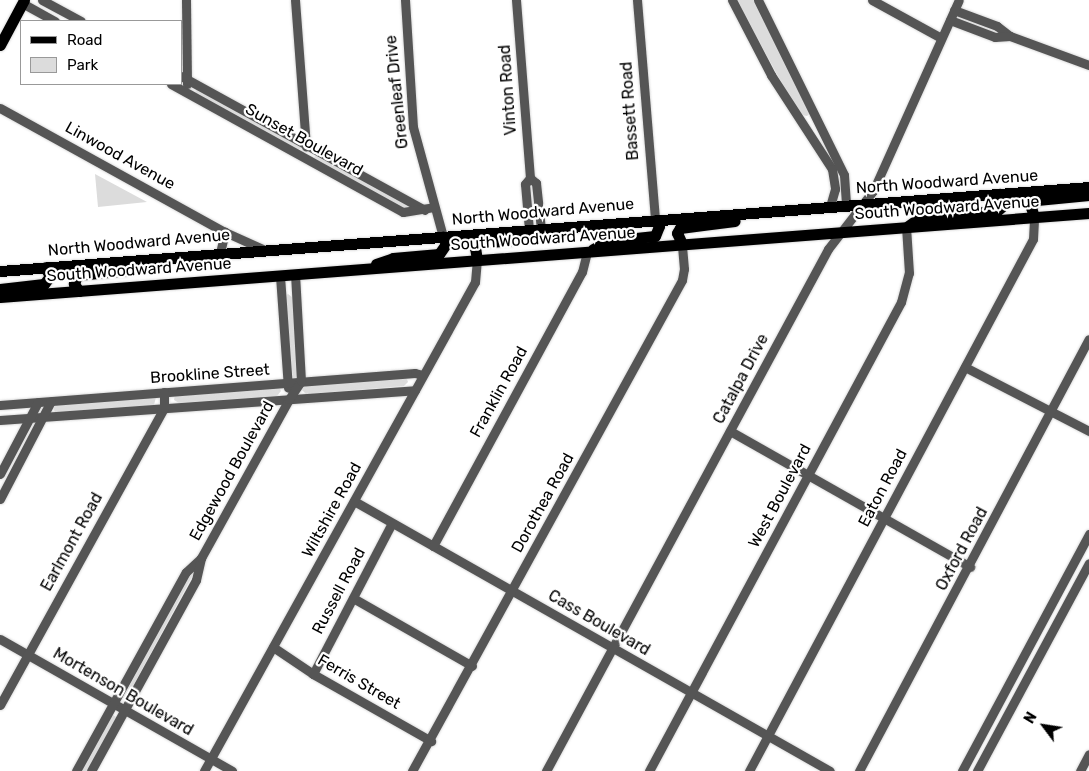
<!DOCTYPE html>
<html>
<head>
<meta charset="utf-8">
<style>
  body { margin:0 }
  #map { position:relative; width:1089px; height:771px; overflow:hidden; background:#fff; font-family:Rubik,sans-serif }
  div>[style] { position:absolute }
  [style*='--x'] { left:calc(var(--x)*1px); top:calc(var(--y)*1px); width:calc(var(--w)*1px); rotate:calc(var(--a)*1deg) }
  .green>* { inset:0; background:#dcdcdc }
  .roads { filter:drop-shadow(0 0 1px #dbdbdb) drop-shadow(0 0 1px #dbdbdb) }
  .minor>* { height:9px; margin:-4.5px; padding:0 4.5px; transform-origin:4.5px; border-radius:4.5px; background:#555 }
  .major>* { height:11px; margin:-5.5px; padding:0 5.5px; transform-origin:5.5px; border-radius:5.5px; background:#000 }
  span { translate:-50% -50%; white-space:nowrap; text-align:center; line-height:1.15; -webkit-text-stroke:4.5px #fff; paint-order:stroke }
  .street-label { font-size:16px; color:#000 }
  .legend { position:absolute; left:20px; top:20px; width:162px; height:65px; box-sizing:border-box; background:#fff; border:1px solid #999; margin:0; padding:6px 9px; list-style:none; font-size:15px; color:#000 }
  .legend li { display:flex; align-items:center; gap:10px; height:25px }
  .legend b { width:25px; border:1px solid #999 }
  .north { position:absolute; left:1019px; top:701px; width:50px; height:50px; -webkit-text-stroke:4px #fff; paint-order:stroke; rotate:301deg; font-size:14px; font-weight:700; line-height:20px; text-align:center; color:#000 }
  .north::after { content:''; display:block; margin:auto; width:18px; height:22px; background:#000; clip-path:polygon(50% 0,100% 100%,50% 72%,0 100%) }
</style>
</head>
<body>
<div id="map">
  <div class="green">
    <div style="clip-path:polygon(736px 0,756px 0,810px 113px,807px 116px,802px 115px,788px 94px)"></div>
    <div style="clip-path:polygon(197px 89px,301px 146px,301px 148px,298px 150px,195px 93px)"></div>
    <div style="clip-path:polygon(317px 154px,411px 206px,405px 209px,314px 158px)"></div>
    <div style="clip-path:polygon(95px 174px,147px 202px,98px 207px)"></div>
    <div style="clip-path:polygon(288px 294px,293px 298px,299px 375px,293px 379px,285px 296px)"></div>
    <div style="clip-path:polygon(406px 377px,408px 382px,404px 386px,306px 394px,302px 390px,304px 385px)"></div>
    <div style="clip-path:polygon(279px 387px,281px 391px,277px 396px,179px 403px,174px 400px,175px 395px)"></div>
    <div style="clip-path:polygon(156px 397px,154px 405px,55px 412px,53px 408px,54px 405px)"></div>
    <div style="clip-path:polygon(195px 571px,126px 699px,123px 698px,189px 573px)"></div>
    <div style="clip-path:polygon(112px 714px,117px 718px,88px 771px,79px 771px)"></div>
  </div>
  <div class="roads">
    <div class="minor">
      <div style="--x:42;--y:0;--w:44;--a:28.3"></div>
      <div style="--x:186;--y:0;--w:84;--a:89.3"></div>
      <div style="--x:295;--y:0;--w:147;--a:85.7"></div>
      <div style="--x:405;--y:0;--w:127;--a:86.4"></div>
      <div style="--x:413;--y:127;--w:114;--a:74.7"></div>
      <div style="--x:516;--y:0;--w:179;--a:85.5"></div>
      <div style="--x:530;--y:178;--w:8;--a:130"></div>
      <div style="--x:525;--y:184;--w:46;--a:85"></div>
      <div style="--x:637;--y:0;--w:221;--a:85.3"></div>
      <div style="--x:732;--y:0;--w:85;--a:62.5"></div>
      <div style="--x:771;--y:75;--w:112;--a:57"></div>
      <div style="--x:832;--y:169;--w:20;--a:81"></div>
      <div style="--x:835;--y:189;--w:19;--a:106"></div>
      <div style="--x:758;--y:0;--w:195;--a:63.8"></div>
      <div style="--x:844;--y:175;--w:31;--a:86"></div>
      <div style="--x:872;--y:0;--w:79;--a:28.8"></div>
      <div style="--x:22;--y:3;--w:38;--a:29"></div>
      <div style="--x:954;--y:10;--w:46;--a:20.4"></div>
      <div style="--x:997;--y:26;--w:16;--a:38"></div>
      <div style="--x:1010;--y:36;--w:84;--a:20.2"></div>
      <div style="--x:950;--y:20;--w:48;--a:20.7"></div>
      <div style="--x:995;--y:37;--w:15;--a:-4"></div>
      <div style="--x:181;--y:76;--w:278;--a:28.8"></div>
      <div style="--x:171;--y:84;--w:265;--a:28.9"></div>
      <div style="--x:403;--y:212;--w:31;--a:-9"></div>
      <div style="--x:0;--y:108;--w:257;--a:28.9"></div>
      <div style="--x:225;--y:232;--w:44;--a:24.2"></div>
      <div style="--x:530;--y:178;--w:8;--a:40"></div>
      <div style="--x:536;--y:183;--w:46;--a:83.8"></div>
      <div style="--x:220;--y:253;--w:22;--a:-77"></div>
      <div style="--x:280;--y:276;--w:112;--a:85.9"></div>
      <div style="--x:965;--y:367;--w:140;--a:27.3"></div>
      <div style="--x:0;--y:405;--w:416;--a:-4.4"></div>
      <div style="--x:415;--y:373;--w:7;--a:16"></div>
      <div style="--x:0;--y:420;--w:416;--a:-4.1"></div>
      <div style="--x:730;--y:431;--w:276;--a:29.5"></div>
      <div style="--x:0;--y:474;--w:81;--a:-62.2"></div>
      <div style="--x:0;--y:499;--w:110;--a:-62.5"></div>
      <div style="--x:354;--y:501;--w:547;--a:29.56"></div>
      <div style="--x:433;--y:546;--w:312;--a:-61.5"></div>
      <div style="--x:582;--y:272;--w:21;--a:-76"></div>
      <div style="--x:353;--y:598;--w:137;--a:29.7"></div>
      <div style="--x:0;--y:639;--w:267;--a:29.6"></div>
      <div style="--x:273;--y:647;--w:48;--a:34"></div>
      <div style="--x:313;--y:674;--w:136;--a:29.6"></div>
      <div style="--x:313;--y:674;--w:170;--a:-62.4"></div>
      <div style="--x:0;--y:705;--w:339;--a:-61.1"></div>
      <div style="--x:164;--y:408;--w:16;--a:-90"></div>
      <div style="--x:76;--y:771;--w:227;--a:-61.1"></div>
      <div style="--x:186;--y:572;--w:21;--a:-43"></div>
      <div style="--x:91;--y:771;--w:218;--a:-61.2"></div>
      <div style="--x:196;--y:580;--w:23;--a:-77"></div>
      <div style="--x:201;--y:558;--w:182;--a:-61"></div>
      <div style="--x:289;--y:399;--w:22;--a:-56"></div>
      <div style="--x:301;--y:381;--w:107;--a:-93.2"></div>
      <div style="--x:204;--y:771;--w:559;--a:-61.01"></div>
      <div style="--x:475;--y:282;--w:22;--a:-85"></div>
      <div style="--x:412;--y:771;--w:560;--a:-61.19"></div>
      <div style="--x:682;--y:280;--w:11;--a:-80"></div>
      <div style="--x:684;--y:269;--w:25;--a:-95"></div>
      <div style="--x:546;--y:771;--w:593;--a:-61.62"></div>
      <div style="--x:828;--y:249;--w:73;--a:-52.2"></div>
      <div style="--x:873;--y:191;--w:209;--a:-65.8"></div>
      <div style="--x:649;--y:771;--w:532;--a:-61.75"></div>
      <div style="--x:901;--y:302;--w:30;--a:-75"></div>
      <div style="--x:909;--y:273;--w:46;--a:-93.7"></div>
      <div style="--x:749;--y:771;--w:603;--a:-61.91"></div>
      <div style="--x:1033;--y:239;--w:22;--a:-87"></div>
      <div style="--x:859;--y:771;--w:489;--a:-62"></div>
      <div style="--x:962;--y:771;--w:269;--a:-61.8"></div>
      <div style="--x:977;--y:771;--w:236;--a:-61.7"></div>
      <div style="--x:1080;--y:771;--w:19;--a:-62"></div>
    </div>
    <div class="major">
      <div style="--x:0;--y:45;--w:51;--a:-61.9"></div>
      <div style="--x:1034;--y:217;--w:10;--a:-107"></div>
      <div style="--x:1031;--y:207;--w:9;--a:-49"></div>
      <div style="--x:1037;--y:200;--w:52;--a:-5.5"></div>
      <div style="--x:908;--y:226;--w:16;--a:-35"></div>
      <div style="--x:921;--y:217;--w:76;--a:-4.5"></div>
      <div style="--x:997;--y:211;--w:12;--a:-42"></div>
      <div style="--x:1006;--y:203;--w:11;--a:-124"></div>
      <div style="--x:682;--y:244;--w:12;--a:-114"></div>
      <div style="--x:677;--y:233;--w:6;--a:-59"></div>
      <div style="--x:680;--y:228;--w:55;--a:-7.3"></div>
      <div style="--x:593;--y:249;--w:17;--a:-28"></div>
      <div style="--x:608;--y:241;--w:47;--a:-6.1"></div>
      <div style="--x:655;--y:236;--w:11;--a:-68"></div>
      <div style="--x:659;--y:226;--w:7;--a:-124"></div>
      <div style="--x:477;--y:260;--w:12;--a:-99"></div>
      <div style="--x:475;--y:248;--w:6;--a:-51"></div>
      <div style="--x:479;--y:243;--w:34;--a:-5"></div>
      <div style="--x:513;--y:240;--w:17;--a:-31"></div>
      <div style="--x:376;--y:264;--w:18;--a:-19"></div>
      <div style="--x:393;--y:258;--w:46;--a:-5"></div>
      <div style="--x:439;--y:254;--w:12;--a:-55"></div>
      <div style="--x:446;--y:244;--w:8;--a:-113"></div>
      <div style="--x:0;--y:271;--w:1092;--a:-4.41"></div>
      <div style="--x:0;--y:289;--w:44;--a:-6.5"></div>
      <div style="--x:44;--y:284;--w:10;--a:-53"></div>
      <div style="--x:50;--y:276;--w:10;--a:-119"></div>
      <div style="--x:79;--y:291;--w:9;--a:-126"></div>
      <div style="--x:74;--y:284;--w:9;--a:-72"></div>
      <div style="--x:77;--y:275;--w:52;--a:-5.5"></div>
      <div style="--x:129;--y:270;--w:9;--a:-36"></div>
      <div style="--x:0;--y:297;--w:1092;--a:-4.41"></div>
    </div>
  </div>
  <div class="street-label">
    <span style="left:508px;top:90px;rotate:-94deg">Vinton Road</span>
    <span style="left:397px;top:92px;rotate:-96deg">Greenleaf Drive</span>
    <span style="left:630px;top:111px;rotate:-94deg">Bassett Road</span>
    <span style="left:304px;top:140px;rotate:29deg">Sunset Boulevard</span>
    <span style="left:120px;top:156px;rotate:29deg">Linwood Avenue</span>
    <span style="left:947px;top:182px;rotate:-4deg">North Woodward Avenue</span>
    <span style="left:947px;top:208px;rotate:-4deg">South Woodward Avenue</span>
    <span style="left:543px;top:212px;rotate:-5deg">North Woodward Avenue</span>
    <span style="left:543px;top:239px;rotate:-4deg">South Woodward Avenue</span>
    <span style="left:139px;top:243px;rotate:-5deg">North Woodward Avenue</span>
    <span style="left:139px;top:270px;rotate:-4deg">South Woodward Avenue</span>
    <span style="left:210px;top:374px;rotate:-4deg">Brookline Street</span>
    <span style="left:741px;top:379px;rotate:-62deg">Catalpa Drive</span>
    <span style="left:499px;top:392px;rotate:-61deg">Franklin Road</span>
    <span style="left:232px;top:471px;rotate:-61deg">Edgewood Boulevard</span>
    <span style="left:883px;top:488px;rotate:-62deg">Eaton Road</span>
    <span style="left:780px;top:496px;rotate:-62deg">West Boulevard</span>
    <span style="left:543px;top:503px;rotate:-61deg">Dorothea Road</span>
    <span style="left:332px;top:510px;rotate:-61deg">Wiltshire Road</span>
    <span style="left:72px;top:542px;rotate:-61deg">Earlmont Road</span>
    <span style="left:962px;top:549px;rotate:-62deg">Oxford Road</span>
    <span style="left:339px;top:591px;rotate:-62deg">Russell Road</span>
    <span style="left:599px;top:623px;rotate:30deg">Cass Boulevard</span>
    <span style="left:359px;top:682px;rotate:30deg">Ferris Street</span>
    <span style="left:123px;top:692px;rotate:30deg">Mortenson Boulevard</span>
  </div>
  <ul class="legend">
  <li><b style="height:6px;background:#000"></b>Road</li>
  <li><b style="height:14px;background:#dcdcdc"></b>Park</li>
  </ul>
  <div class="north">N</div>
</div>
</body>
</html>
